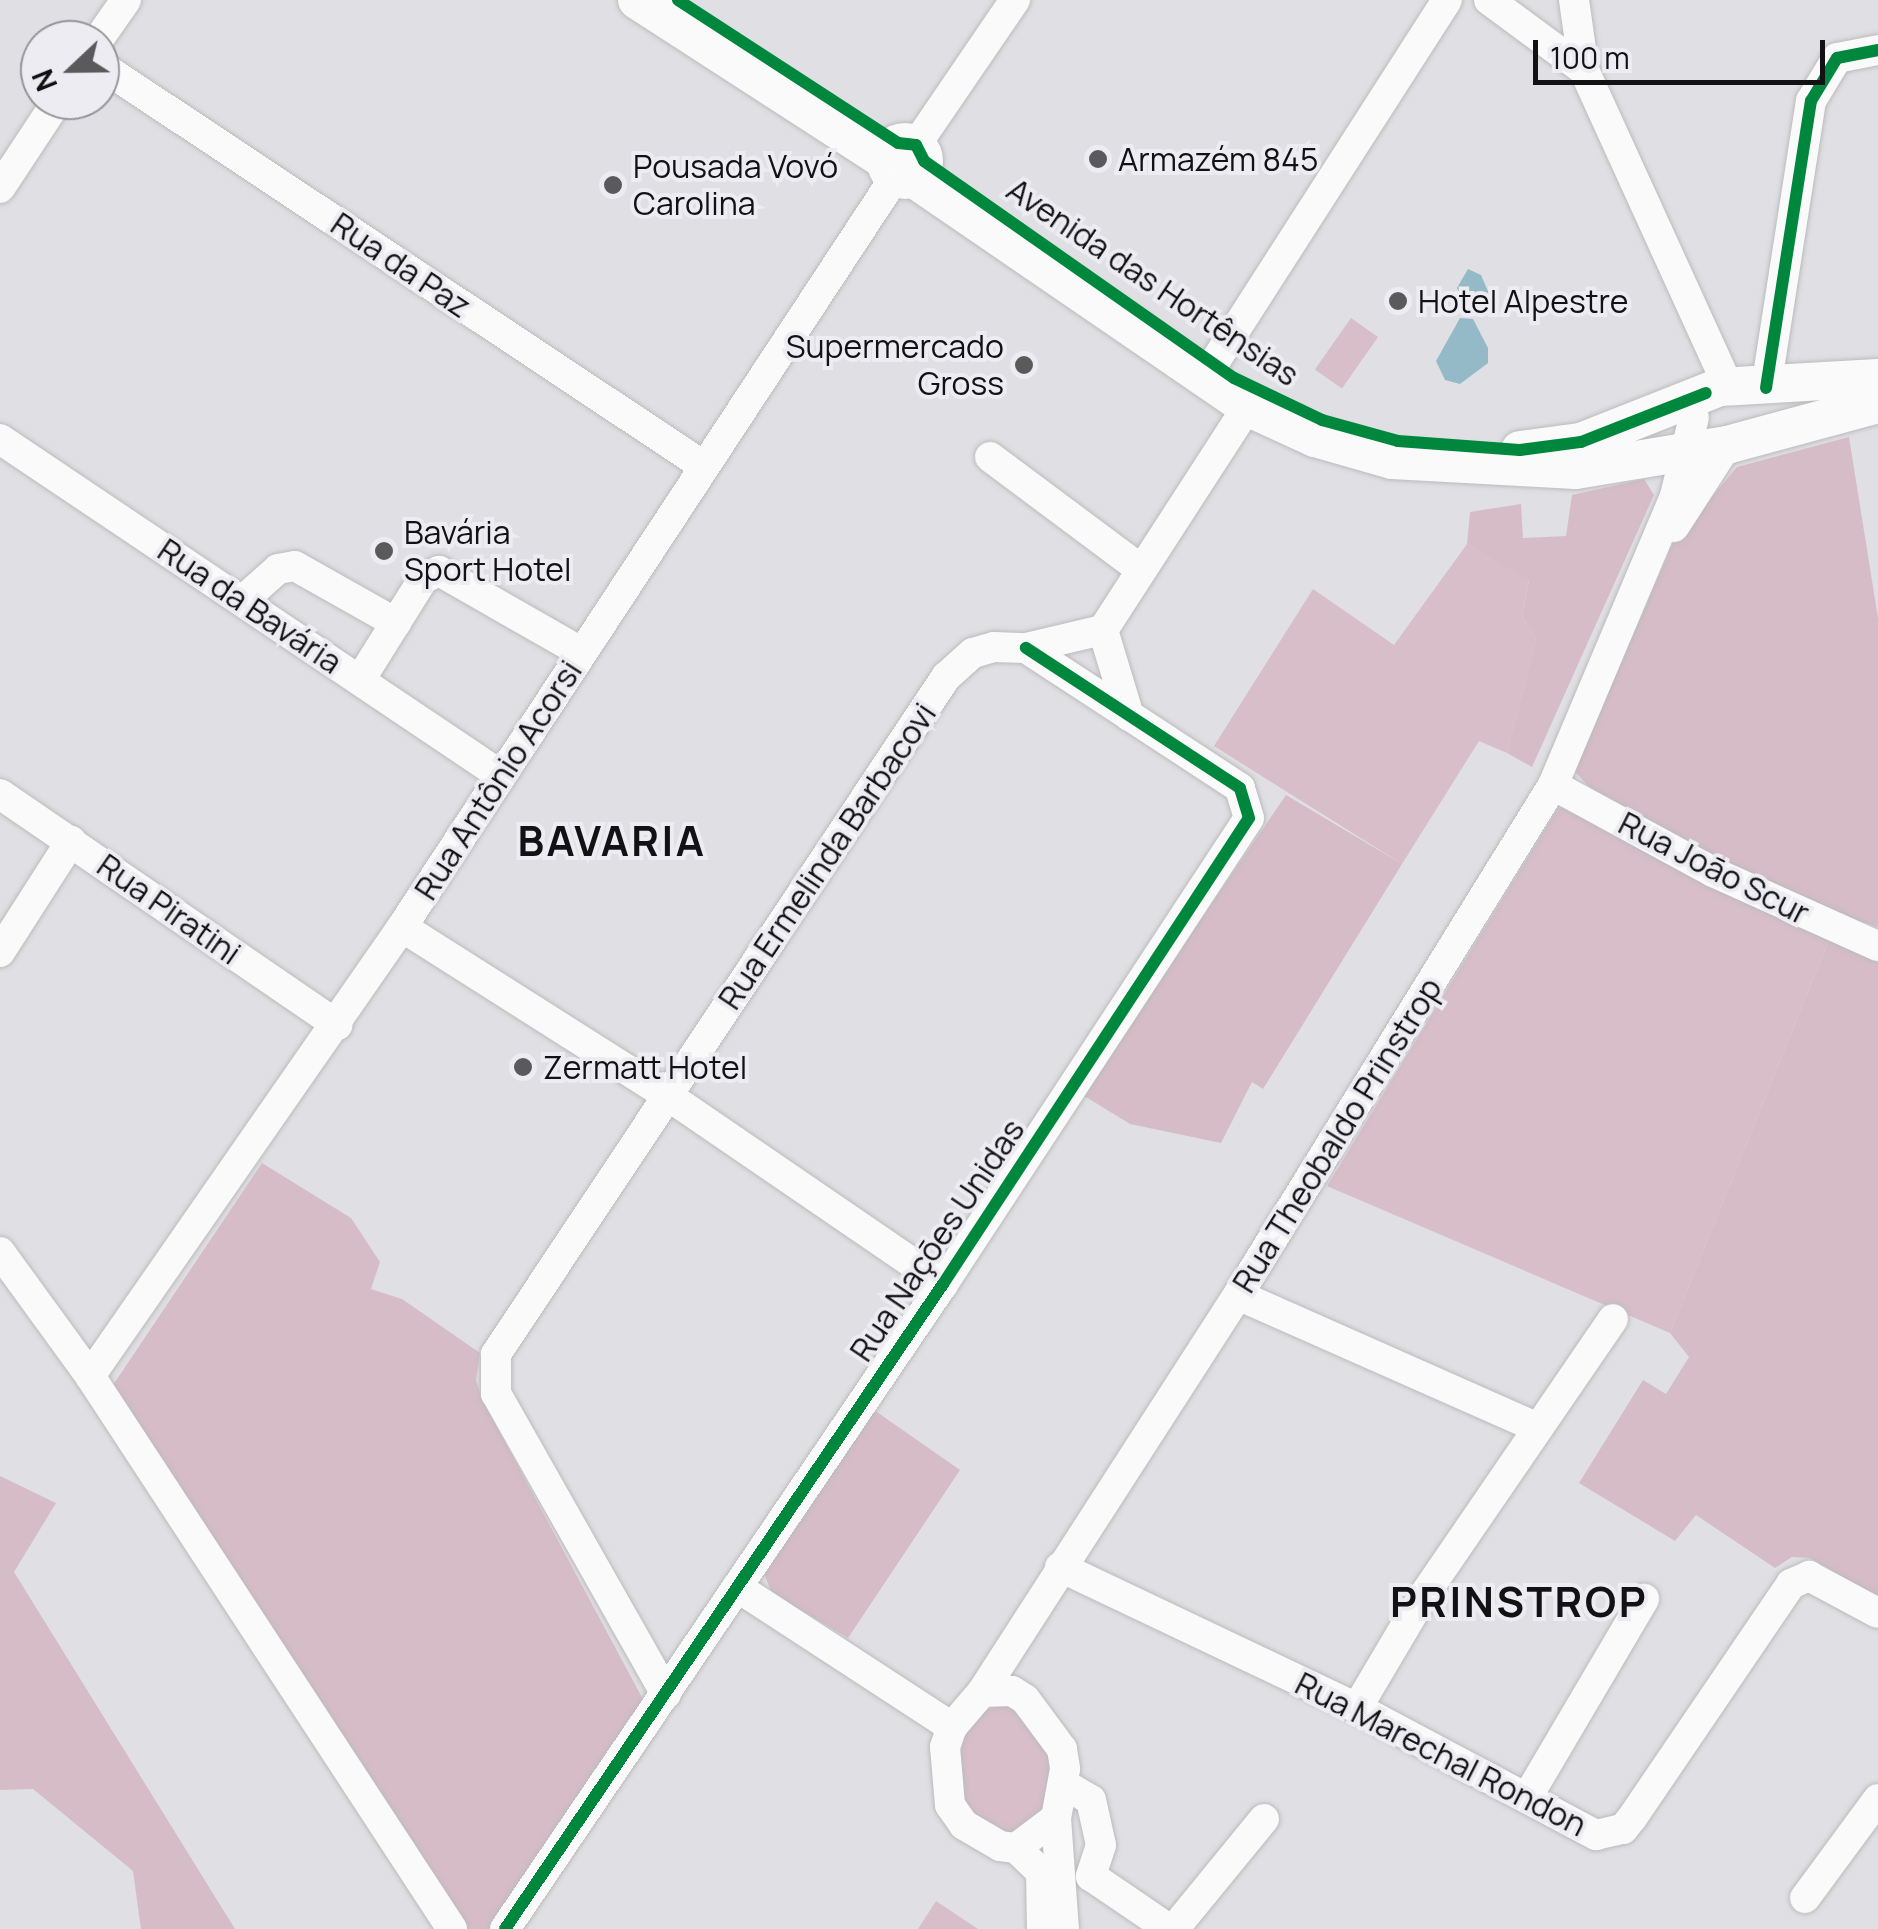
<!DOCTYPE html>
<html>
<head>
<meta charset="utf-8">
<style>
  body { margin:0 }
  #map { position:relative; width:1878px; height:1929px; overflow:hidden; background:#e0e0e4; font-family:Manrope,sans-serif }
  div>[style] { position:absolute }
  [style*='--x'] { left:calc(var(--x)*1px); top:calc(var(--y)*1px); width:calc(var(--w)*1px); rotate:calc(var(--a)*1deg) }
  .green>* { inset:0; background:#d7bec9; transform-origin:0 0 }
  .forest>* { inset:0; background:#d6bcc7 }
  .water>* { inset:0; background:#94b9c7 }
  .roads { filter:drop-shadow(0 0 2px #bbbbbe) drop-shadow(0 0 2px #bbbbbe) }
  .minor>* { height:30px; margin:-15px; padding:0 15px; transform-origin:15px; border-radius:15px; background:#fafafb }
  .major>* { height:38px; margin:-19px; padding:0 19px; transform-origin:19px; border-radius:19px; background:#fafafb }
  .major>.ring { margin:-19px; padding:0; box-sizing:content-box; background:none; border:38px solid #fafafb; border-radius:50% }
  .cycleway>* { height:12px; margin:-6px; padding:0 6px; transform-origin:6px; border-radius:6px; background:#00873e }
  .dots>* { width:28px; height:28px; translate:-50% -50%; box-sizing:border-box; border:5px solid #ececf2; border-radius:50% }
  span { translate:-50% -50%; white-space:nowrap; text-align:center; line-height:1.15; -webkit-text-stroke:8px #ececf2; paint-order:stroke }
  .poi-label { font-size:32px; color:#121214 }
  .left { translate:0 -50%; text-align:left }
  .right { translate:-100% -50%; text-align:right }
  .street-label { font-size:32px; color:#121214 }
  .district-label { font-size:42px; color:#121214; font-weight:700; letter-spacing:2.5px }
  .north { position:absolute; left:20px; top:20px; width:100px; height:100px; box-sizing:border-box; background:#ececf2; border:2px solid #959599; border-radius:50%; rotate:248deg; font-size:28px; font-weight:700; line-height:40px; text-align:center; color:#121214 }
  .north::after { content:''; display:block; margin:auto; width:35px; height:45px; background:#5a5a5d; clip-path:polygon(50% 0,100% 100%,50% 72%,0 100%) }
  .scale { position:absolute; left:1533px; top:40px; width:292px; height:45px; box-sizing:border-box; border:5px solid #121214; border-top:0; padding-left:12px; font-size:30px; line-height:35px; white-space:nowrap; color:#121214; -webkit-text-stroke:8px #ececf2; paint-order:stroke }
</style>
</head>
<body>
<div id="map">
  <div class="green">
    <div style="left:1351px;top:318px;width:33px;height:63px;rotate:35deg"></div>
    <div style="clip-path:polygon(1467px 544px,1529px 579px,1522px 616px,1536px 638px,1507px 753px,1479px 741px,1402px 864px,1214px 746px,1313px 589px,1394px 645px)"></div>
    <div style="clip-path:polygon(1567px 807px,1829px 940px,1670px 1333px,1327px 1186px,1558px 808px)"></div>
    <div style="clip-path:polygon(1001px 1704px,1018px 1706px,1044px 1728px,1056px 1789px,1033px 1829px,1001px 1837px,961px 1806px,955px 1746px,977px 1714px)"></div>
    <div style="clip-path:polygon(936px 1901px,978px 1929px,918px 1929px)"></div>
  </div>
  <div class="forest">
    <div style="clip-path:polygon(1849px 437px,1878px 618px,1878px 927px,1816px 908px,1659px 830px,1598px 796px,1574px 771px,1673px 543px,1737px 467px)"></div>
    <div style="clip-path:polygon(1644px 479px,1654px 495px,1532px 767px,1507px 753px,1536px 638px,1522px 616px,1529px 580px,1467px 544px,1470px 512px,1521px 504px,1523px 538px,1566px 536px,1572px 495px)"></div>
    <div style="clip-path:polygon(1286px 795px,1402px 864px,1263px 1089px,1252px 1082px,1221px 1143px,1130px 1124px,1081px 1094px)"></div>
    <div style="clip-path:polygon(1829px 940px,1878px 960px,1878px 1597px,1810px 1558px,1792px 1557px,1775px 1568px,1696px 1515px,1675px 1541px,1579px 1483px,1643px 1380px,1666px 1394px,1689px 1357px,1670px 1333px)"></div>
    <div style="clip-path:polygon(262px 1163px,351px 1218px,380px 1262px,371px 1289px,402px 1299px,480px 1353px,476px 1380px,482px 1399px,645px 1703px,492px 1929px,466px 1929px,113px 1385px)"></div>
    <div style="clip-path:polygon(874px 1410px,960px 1470px,848px 1638px,772px 1593px,764px 1574px)"></div>
    <div style="clip-path:polygon(0 1476px,56px 1503px,14px 1572px,235px 1929px,141px 1929px,133px 1871px,33px 1789px,0 1790px)"></div>
  </div>
  <div class="water">
    <div style="clip-path:polygon(1468px 269px,1481px 275px,1490px 296px,1482px 308px,1463px 304px,1457px 288px)"></div>
    <div style="clip-path:polygon(1460px 318px,1473px 319px,1488px 348px,1488px 363px,1460px 384px,1445px 380px,1436px 361px)"></div>
  </div>
  <div class="roads">
    <div class="minor">
      <div style="--x:1489;--y:0;--w:118;--a:36.4"></div>
      <div style="--x:1574;--y:0;--w:71;--a:81.9"></div>
      <div style="--x:1584;--y:70;--w:349;--a:65.5"></div>
      <div style="--x:98;--y:40;--w:49;--a:-55"></div>
      <div style="--x:100;--y:65;--w:723;--a:33.6"></div>
      <div style="--x:916;--y:145;--w:176;--a:-55.7"></div>
      <div style="--x:0;--y:188;--w:105;--a:-56.6"></div>
      <div style="--x:1214;--y:363;--w:431;--a:-57.3"></div>
      <div style="--x:1766;--y:388;--w:291;--a:-81.1"></div>
      <div style="--x:1811;--y:101;--w:50;--a:-58.8"></div>
      <div style="--x:1837;--y:58;--w:42;--a:-11"></div>
      <div style="--x:0;--y:439;--w:601;--a:33.88"></div>
      <div style="--x:990;--y:457;--w:186;--a:36.7"></div>
      <div style="--x:1674;--y:527;--w:98;--a:-57.1"></div>
      <div style="--x:242;--y:601;--w:48;--a:-41.6"></div>
      <div style="--x:278;--y:569;--w:17;--a:-10"></div>
      <div style="--x:295;--y:566;--w:116;--a:29.4"></div>
      <div style="--x:360;--y:680;--w:119;--a:-58"></div>
      <div style="--x:423;--y:579;--w:18;--a:-27"></div>
      <div style="--x:439;--y:571;--w:163;--a:29.7"></div>
      <div style="--x:1129;--y:716;--w:90;--a:-106.8"></div>
      <div style="--x:1103;--y:630;--w:265;--a:-57.1"></div>
      <div style="--x:1553;--y:785;--w:182;--a:28.5"></div>
      <div style="--x:1713;--y:872;--w:181;--a:24.2"></div>
      <div style="--x:0;--y:794;--w:409;--a:34.4"></div>
      <div style="--x:402;--y:927;--w:314;--a:32.4"></div>
      <div style="--x:667;--y:1095;--w:335;--a:34.4"></div>
      <div style="--x:0;--y:952;--w:132;--a:-57.4"></div>
      <div style="--x:0;--y:1252;--w:153;--a:54"></div>
      <div style="--x:90;--y:1376;--w:661;--a:56.79"></div>
      <div style="--x:1238;--y:1295;--w:326;--a:23.9"></div>
      <div style="--x:90;--y:1376;--w:547;--a:-55.21"></div>
      <div style="--x:402;--y:927;--w:898;--a:-56.68"></div>
      <div style="--x:1060;--y:1567;--w:329;--a:25.4"></div>
      <div style="--x:1357;--y:1708;--w:271;--a:28"></div>
      <div style="--x:1596;--y:1835;--w:28;--a:-13"></div>
      <div style="--x:1623;--y:1829;--w:14;--a:-51"></div>
      <div style="--x:1632;--y:1818;--w:283;--a:-55.8"></div>
      <div style="--x:1791;--y:1584;--w:20;--a:-24"></div>
      <div style="--x:1809;--y:1576;--w:78;--a:28.2"></div>
      <div style="--x:737;--y:1587;--w:257;--a:33.1"></div>
      <div style="--x:982;--y:1692;--w:472;--a:-57.2"></div>
      <div style="--x:1238;--y:1295;--w:599;--a:-58.3"></div>
      <div style="--x:1553;--y:785;--w:314;--a:-67.1"></div>
      <div style="--x:1675;--y:496;--w:81;--a:-76.5"></div>
      <div style="--x:666;--y:1694;--w:345;--a:-119.5"></div>
      <div style="--x:496;--y:1394;--w:40;--a:-90"></div>
      <div style="--x:496;--y:1354;--w:813;--a:-56.39"></div>
      <div style="--x:946;--y:677;--w:36;--a:-42"></div>
      <div style="--x:973;--y:653;--w:22;--a:-16"></div>
      <div style="--x:994;--y:647;--w:32;--a:2"></div>
      <div style="--x:1026;--y:648;--w:79;--a:-13.2"></div>
      <div style="--x:1357;--y:1708;--w:128;--a:-59.4"></div>
      <div style="--x:1422;--y:1598;--w:338;--a:-55.6"></div>
      <div style="--x:1064;--y:1784;--w:31;--a:31"></div>
      <div style="--x:1091;--y:1800;--w:46;--a:77.5"></div>
      <div style="--x:1101;--y:1845;--w:33;--a:108"></div>
      <div style="--x:1091;--y:1876;--w:94;--a:34.2"></div>
      <div style="--x:1528;--y:1796;--w:229;--a:-59.5"></div>
      <div style="--x:1056;--y:1818;--w:50;--a:143.1"></div>
      <div style="--x:1016;--y:1848;--w:16;--a:-173"></div>
      <div style="--x:1000;--y:1846;--w:42;--a:-149.7"></div>
      <div style="--x:964;--y:1825;--w:24;--a:-125"></div>
      <div style="--x:950;--y:1805;--w:58;--a:-94.9"></div>
      <div style="--x:945;--y:1747;--w:21;--a:-71"></div>
      <div style="--x:952;--y:1727;--w:46;--a:-49.4"></div>
      <div style="--x:982;--y:1692;--w:30;--a:-2"></div>
      <div style="--x:1012;--y:1691;--w:15;--a:32"></div>
      <div style="--x:1025;--y:1699;--w:62;--a:53.5"></div>
      <div style="--x:1062;--y:1749;--w:20;--a:81"></div>
      <div style="--x:1065;--y:1769;--w:50;--a:100.4"></div>
      <div style="--x:1056;--y:1818;--w:111;--a:85.9"></div>
      <div style="--x:1016;--y:1848;--w:35;--a:44"></div>
      <div style="--x:1041;--y:1872;--w:57;--a:89"></div>
      <div style="--x:1805;--y:1898;--w:123;--a:-53.6"></div>
      <div style="--x:505;--y:1929;--w:780;--a:-55.82"></div>
      <div style="--x:943;--y:1284;--w:557;--a:-56.71"></div>
      <div style="--x:1249;--y:818;--w:31;--a:-107"></div>
      <div style="--x:1240;--y:788;--w:256;--a:-146.8"></div>
      <div style="--x:1174;--y:1929;--w:142;--a:-50.7"></div>
    </div>
    <div class="major">
      <div style="--x:637;--y:0;--w:297;--a:32.9"></div>
      <div class="ring" style="left:886px;top:142px;width:0;height:0"></div>
      <div style="--x:913;--y:178;--w:405;--a:34.4"></div>
      <div style="--x:1247;--y:407;--w:75;--a:24.5"></div>
      <div style="--x:1315;--y:438;--w:80;--a:15.9"></div>
      <div style="--x:1392;--y:460;--w:184;--a:3.1"></div>
      <div style="--x:1576;--y:470;--w:153;--a:-9.4"></div>
      <div style="--x:1727;--y:445;--w:156;--a:-15.2"></div>
      <div style="--x:1520;--y:450;--w:62;--a:-7.5"></div>
      <div style="--x:1581;--y:442;--w:149;--a:-21.6"></div>
      <div style="--x:1720;--y:387;--w:158;--a:-3.3"></div>
    </div>
  </div>
  <div class="cycleway">
    <div style="--x:678;--y:0;--w:262;--a:33"></div>
    <div style="--x:898;--y:143;--w:18;--a:6"></div>
    <div style="--x:916;--y:145;--w:18;--a:63"></div>
    <div style="--x:924;--y:161;--w:378;--a:35"></div>
    <div style="--x:1234;--y:378;--w:98;--a:25.5"></div>
    <div style="--x:1322;--y:420;--w:79;--a:15.4"></div>
    <div style="--x:1398;--y:441;--w:122;--a:4.2"></div>
    <div style="--x:1520;--y:450;--w:62;--a:-7.5"></div>
    <div style="--x:1581;--y:442;--w:134;--a:-21.4"></div>
    <div style="--x:1766;--y:388;--w:291;--a:-81.1"></div>
    <div style="--x:1811;--y:101;--w:50;--a:-58.8"></div>
    <div style="--x:1837;--y:58;--w:42;--a:-11"></div>
    <div style="--x:505;--y:1929;--w:780;--a:-55.82"></div>
    <div style="--x:943;--y:1284;--w:557;--a:-56.71"></div>
    <div style="--x:1249;--y:818;--w:31;--a:-107"></div>
    <div style="--x:1240;--y:788;--w:256;--a:-146.8"></div>
  </div>
  <div class="dots">
    <div style="left:1098px;top:159px;background:#5a5a5d"></div>
    <div style="left:613px;top:185px;background:#5a5a5d"></div>
    <div style="left:1398px;top:301px;background:#5a5a5d"></div>
    <div style="left:1024px;top:365px;background:#5a5a5d"></div>
    <div style="left:384px;top:551px;background:#5a5a5d"></div>
    <div style="left:523px;top:1067px;background:#5a5a5d"></div>
  </div>
  <div class="poi-label">
    <span class="left" style="left:1118px;top:159px">Armazém 845</span>
    <span class="left" style="left:633px;top:185px">Pousada Vovó<br>Carolina</span>
    <span class="left" style="left:1418px;top:301px">Hotel Alpestre</span>
    <span class="right" style="left:1004px;top:365px">Supermercado<br>Gross</span>
    <span class="left" style="left:404px;top:551px">Bavária<br>Sport Hotel</span>
    <span class="left" style="left:543px;top:1067px">Zermatt Hotel</span>
  </div>
  <div class="street-label">
    <span style="left:401px;top:265px;rotate:34deg">Rua da Paz</span>
    <span style="left:1153px;top:282px;rotate:34deg">Avenida das Hortênsias</span>
    <span style="left:250px;top:606px;rotate:34deg">Rua da Bavária</span>
    <span style="left:498px;top:780px;rotate:-57deg">Rua Antônio Acorsi</span>
    <span style="left:827px;top:856px;rotate:-56deg">Rua Ermelinda Barbacovi</span>
    <span style="left:1714px;top:868px;rotate:27deg">Rua João Scur</span>
    <span style="left:169px;top:909px;rotate:35deg">Rua Piratini</span>
    <span style="left:1337px;top:1135px;rotate:-58deg">Rua Theobaldo Prinstrop</span>
    <span style="left:937px;top:1240px;rotate:-56deg">Rua Nações Unidas</span>
    <span style="left:1441px;top:1754px;rotate:27deg">Rua Marechal Rondon</span>
  </div>
  <div class="district-label">
    <span style="left:612px;top:840px">BAVARIA</span>
    <span style="left:1519px;top:1601px">PRINSTROP</span>
  </div>
  <div class="north">N</div>
  <div class="scale">100 m</div>
</div>
</body>
</html>
